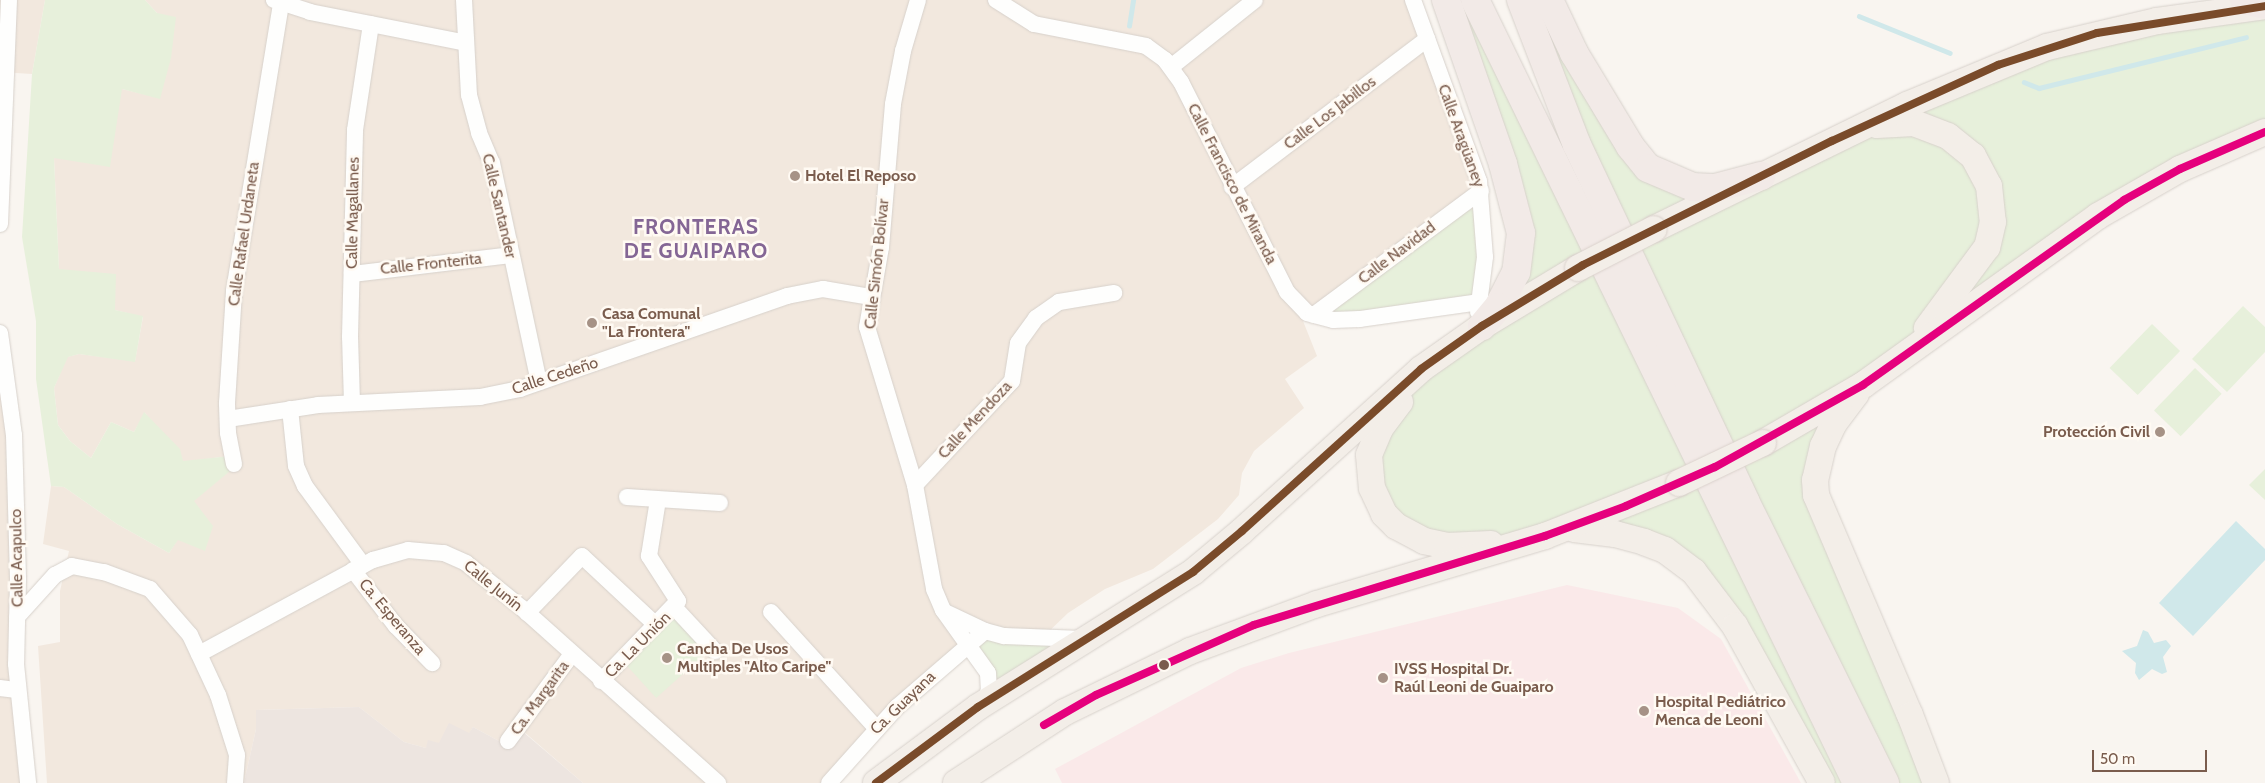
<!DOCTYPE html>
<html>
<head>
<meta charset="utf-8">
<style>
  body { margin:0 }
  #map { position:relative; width:2265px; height:783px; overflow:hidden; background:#f9f5f0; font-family:Cabin,sans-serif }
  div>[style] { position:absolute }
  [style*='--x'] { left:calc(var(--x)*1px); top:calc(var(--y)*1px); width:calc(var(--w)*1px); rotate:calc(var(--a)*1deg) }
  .residential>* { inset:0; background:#f2e8de }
  .industrial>* { inset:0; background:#ede5e0 }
  .medical>* { inset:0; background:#fae9e9 }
  .green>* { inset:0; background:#e7f0db; transform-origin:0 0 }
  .water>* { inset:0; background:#d0e8ea }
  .stream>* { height:4.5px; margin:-2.25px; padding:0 2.25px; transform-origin:2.25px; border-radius:2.25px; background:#d0e8ea }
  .roads { filter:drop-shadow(0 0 1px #d7d1cb) drop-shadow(0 0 1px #d7d1cb) }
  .minor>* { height:16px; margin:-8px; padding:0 8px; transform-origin:8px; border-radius:8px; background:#fefefd }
  .primary>* { height:26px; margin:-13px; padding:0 13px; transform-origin:13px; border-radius:13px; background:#f3eee8 }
  .motorway>* { height:28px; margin:-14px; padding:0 14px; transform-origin:14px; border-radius:14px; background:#f2eae7 }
  .bridges { filter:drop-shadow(0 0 1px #dad1cc) drop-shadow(0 0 1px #dad1cc) }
  .primary-bridge>* { height:26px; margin:-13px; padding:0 13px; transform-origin:13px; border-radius:13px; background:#f3eee8 }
  .bus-1>* { height:8px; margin:-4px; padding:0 4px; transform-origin:4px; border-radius:4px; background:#e5007d }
  .bus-2>* { height:8px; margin:-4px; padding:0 4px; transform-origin:4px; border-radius:4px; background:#7a4b2a }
  .dots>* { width:14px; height:14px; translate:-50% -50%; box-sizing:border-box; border:2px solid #fffaf3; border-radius:50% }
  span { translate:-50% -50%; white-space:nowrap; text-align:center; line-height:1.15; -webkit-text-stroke:5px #fffaf3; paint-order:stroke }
  .street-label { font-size:16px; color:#7a5c4d }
  .poi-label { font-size:16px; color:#7a5c4d; font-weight:700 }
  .left { translate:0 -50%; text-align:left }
  .right { translate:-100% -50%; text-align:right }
  .district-label { font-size:21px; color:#846695; font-weight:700; letter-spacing:1px }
  .scale { position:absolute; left:2092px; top:750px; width:115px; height:22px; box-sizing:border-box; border:2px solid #7a5c4d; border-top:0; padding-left:6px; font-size:15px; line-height:18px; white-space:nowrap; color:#7a5c4d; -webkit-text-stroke:4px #fffaf3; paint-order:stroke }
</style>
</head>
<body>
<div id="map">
  <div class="residential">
    <div style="clip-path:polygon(0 0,45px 0,32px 74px,0 72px)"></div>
    <div style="clip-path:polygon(145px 0,1413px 0,1481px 191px,1314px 315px,1297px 306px,1317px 356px,1285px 379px,1304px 408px,1254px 451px,1242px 473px,1239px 495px,1218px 519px,1153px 569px,1105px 589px,1068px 613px,1043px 637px,969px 645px,829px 783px,583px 783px,523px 731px,512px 748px,473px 727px,469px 734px,426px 748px,404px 742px,359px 707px,256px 710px,256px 729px,244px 783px,47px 783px,38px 646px,60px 642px,60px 591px,69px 551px,43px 544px,51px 486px,64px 487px,117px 524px,169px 553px,178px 539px,193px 501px,229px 456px,183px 462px,145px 413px,134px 432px,111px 422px,91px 458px,70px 441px,58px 425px,54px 388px,67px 357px,79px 354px,135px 361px,143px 317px,115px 310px,59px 269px,54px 158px,122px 89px,160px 98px,157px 13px)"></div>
    <div style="clip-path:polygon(0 333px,28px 783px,0 783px)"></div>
  </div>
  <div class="industrial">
    <div style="clip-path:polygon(359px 707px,404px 742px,426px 748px,428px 740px,439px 743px,449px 723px,469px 733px,473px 727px,512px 748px,522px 731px,583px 783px,244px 783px,256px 729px,256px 710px)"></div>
  </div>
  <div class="medical">
    <div style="clip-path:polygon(1567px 585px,1678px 608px,1721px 639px,1801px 783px,1062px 783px,1055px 769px,1241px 668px,1289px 653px)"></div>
  </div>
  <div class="green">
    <div style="clip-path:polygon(45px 0,145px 0,157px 13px,176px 17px,171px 58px,160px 99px,122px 89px,110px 167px,54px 158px,59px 269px,116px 274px,115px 310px,143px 316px,135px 362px,79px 354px,68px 357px,54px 388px,58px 425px,70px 441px,91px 458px,111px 422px,134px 432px,144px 412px,180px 449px,183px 461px,230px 456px,230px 471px,194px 501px,213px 526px,205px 551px,178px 540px,169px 553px,117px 524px,64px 487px,51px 486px,36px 379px,36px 321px,22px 237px,32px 74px)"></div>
    <div style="clip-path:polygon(1446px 0,1475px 0,1857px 783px,1822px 783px,1735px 626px,1665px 550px,1545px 536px,1424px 541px,1372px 488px,1395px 408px,1469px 335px,1520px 253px)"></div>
    <div style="clip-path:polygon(1549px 0,1574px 53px,1661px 165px,1728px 181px,1998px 65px,2265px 6px,2265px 132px,2180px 169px,1863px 385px,1818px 464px,1936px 783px,1885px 783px,1524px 9px)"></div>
    <div style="clip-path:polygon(1481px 191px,1479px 302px,1319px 317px)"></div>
    <div style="clip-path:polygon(2243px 306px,2265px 327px,2265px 352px,2227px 392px,2192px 359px)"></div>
    <div style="left:2152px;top:324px;width:39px;height:61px;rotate:44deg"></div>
    <div style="left:2195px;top:368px;width:37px;height:59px;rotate:44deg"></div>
    <div style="clip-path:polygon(2265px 469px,2265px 500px,2249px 485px)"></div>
    <div style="clip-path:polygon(953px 616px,983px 627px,1067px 638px,989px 690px)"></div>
    <div style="left:676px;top:617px;width:47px;height:69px;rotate:48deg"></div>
  </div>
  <div class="water">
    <div style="clip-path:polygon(2236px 521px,2265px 549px,2265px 560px,2193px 636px,2159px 603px)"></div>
    <div style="clip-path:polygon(2143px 630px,2148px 632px,2154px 643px,2166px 640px,2171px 646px,2163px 657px,2167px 672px,2162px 674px,2152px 669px,2139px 680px,2135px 673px,2136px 663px,2122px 651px,2137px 646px)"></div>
  </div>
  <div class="stream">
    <div style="--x:1859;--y:16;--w:98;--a:22.1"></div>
    <div style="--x:1129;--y:26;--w:26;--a:-81"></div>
    <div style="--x:2024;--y:82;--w:16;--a:22"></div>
    <div style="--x:2039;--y:88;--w:213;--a:-13.8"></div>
  </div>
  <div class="roads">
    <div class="minor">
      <div style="--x:274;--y:0;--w:38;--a:18"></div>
      <div style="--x:310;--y:12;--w:159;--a:11.2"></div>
      <div style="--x:464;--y:0;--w:95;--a:87"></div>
      <div style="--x:469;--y:95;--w:39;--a:75"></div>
      <div style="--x:479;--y:133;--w:33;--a:67"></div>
      <div style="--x:492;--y:163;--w:224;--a:77.9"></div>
      <div style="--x:918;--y:0;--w:53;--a:106.4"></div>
      <div style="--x:903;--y:51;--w:54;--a:100.7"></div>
      <div style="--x:893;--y:104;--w:144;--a:94.8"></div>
      <div style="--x:881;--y:247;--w:81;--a:99.9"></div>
      <div style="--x:867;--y:327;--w:165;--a:73.1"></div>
      <div style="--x:915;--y:485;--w:106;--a:79.6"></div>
      <div style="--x:934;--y:589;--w:23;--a:67"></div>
      <div style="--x:943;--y:610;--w:77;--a:54.5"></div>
      <div style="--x:988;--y:673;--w:17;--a:87"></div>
      <div style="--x:989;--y:690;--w:15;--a:110"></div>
      <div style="--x:996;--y:0;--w:45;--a:32.3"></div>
      <div style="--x:1034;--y:24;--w:114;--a:11.1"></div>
      <div style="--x:1146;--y:46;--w:24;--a:36"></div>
      <div style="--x:1165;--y:60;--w:27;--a:54"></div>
      <div style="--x:1181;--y:82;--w:235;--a:63.2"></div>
      <div style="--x:1287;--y:292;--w:29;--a:46"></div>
      <div style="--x:1307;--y:313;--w:27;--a:15"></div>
      <div style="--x:1333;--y:320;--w:27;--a:-2"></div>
      <div style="--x:1360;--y:319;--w:120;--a:-8.1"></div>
      <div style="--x:1413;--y:0;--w:193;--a:70"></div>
      <div style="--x:1479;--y:181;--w:76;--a:85.5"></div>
      <div style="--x:1485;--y:257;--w:55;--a:97.3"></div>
      <div style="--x:1171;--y:67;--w:107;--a:-38.6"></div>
      <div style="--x:1232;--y:187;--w:245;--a:-37.2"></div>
      <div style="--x:0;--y:224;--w:224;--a:-87.7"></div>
      <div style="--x:352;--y:274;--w:160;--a:-6.8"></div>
      <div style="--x:1314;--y:315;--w:208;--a:-36.6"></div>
      <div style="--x:0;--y:333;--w:103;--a:82.2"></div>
      <div style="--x:14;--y:435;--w:144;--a:88.4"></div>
      <div style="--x:18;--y:579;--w:85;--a:91.3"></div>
      <div style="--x:16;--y:664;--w:120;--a:84.2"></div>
      <div style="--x:352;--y:403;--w:66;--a:-91.7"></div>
      <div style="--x:350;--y:337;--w:207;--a:-88.6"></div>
      <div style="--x:355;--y:130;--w:107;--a:-81.4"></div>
      <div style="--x:290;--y:409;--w:57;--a:84"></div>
      <div style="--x:296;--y:466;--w:22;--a:66"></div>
      <div style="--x:305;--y:486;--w:98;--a:53.7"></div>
      <div style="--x:228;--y:419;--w:91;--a:-8.8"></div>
      <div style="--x:318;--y:405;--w:162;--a:-2.8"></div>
      <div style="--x:480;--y:397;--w:41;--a:-11.3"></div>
      <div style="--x:520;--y:389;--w:283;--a:-19.2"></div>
      <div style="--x:787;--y:296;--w:37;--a:-11"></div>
      <div style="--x:823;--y:289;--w:49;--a:9.5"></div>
      <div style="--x:234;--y:464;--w:32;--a:-101"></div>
      <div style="--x:228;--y:433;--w:30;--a:-92"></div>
      <div style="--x:227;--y:403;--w:112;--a:-86.4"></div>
      <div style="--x:234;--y:291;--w:290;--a:-80.7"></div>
      <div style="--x:915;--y:485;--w:142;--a:-47"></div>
      <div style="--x:1012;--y:381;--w:38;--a:-81"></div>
      <div style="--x:1018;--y:343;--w:31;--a:-54"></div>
      <div style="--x:1036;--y:318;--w:28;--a:-35"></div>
      <div style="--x:1059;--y:302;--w:56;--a:-9.3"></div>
      <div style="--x:627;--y:497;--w:93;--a:3.7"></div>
      <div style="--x:353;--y:570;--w:71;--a:52.5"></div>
      <div style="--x:396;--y:626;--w:52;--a:45.8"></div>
      <div style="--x:675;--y:608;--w:59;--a:47.1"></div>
      <div style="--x:771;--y:612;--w:156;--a:47.8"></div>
      <div style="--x:527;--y:613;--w:79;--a:-46"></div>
      <div style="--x:582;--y:556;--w:101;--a:43"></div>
      <div style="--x:947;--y:613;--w:42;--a:25.3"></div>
      <div style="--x:985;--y:631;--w:20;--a:15"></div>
      <div style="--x:1004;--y:636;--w:78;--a:2.2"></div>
      <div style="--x:17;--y:617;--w:57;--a:-47.9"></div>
      <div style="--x:55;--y:575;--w:19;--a:-28"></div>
      <div style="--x:72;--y:566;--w:33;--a:11"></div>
      <div style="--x:104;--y:572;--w:49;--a:20.3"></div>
      <div style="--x:150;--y:589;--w:61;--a:49"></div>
      <div style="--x:190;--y:635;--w:66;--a:65"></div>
      <div style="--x:218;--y:695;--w:63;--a:72.4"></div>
      <div style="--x:237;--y:755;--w:28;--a:94"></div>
      <div style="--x:199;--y:654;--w:198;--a:-28.4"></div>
      <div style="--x:373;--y:560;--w:36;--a:-16"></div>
      <div style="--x:408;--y:550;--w:36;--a:5"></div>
      <div style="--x:444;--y:553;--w:24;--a:24"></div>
      <div style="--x:466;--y:563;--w:72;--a:38.8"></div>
      <div style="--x:522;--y:608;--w:263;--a:41.8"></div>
      <div style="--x:601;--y:681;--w:111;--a:-46.1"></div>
      <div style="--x:678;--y:601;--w:54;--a:-122.8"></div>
      <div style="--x:649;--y:556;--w:57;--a:-80.9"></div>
      <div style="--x:0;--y:688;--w:17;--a:7"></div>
      <div style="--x:508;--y:741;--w:108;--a:-53.7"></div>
      <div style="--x:829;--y:783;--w:102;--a:-48.2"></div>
      <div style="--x:897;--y:707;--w:116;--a:-40.8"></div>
    </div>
    <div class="primary">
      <div style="--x:1877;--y:125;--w:37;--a:-3"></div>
      <div style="--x:1914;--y:123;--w:36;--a:21"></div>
      <div style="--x:1948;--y:136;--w:32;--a:39"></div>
      <div style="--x:1973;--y:156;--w:34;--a:62"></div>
      <div style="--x:1989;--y:186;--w:36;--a:84"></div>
      <div style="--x:1993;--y:222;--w:26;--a:103"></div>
      <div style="--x:1987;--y:247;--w:101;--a:126.5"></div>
      <div style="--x:1654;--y:229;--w:282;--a:-26.1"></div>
      <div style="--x:1907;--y:105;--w:152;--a:-22.5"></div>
      <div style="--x:2047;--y:47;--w:113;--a:-13.3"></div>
      <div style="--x:2157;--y:21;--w:109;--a:-7.9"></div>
      <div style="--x:1856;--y:394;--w:39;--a:127"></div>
      <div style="--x:1833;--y:425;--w:23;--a:115"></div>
      <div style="--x:1823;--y:446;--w:35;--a:103"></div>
      <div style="--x:1815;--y:480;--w:15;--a:86"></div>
      <div style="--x:1816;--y:495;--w:239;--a:66.9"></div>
      <div style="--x:1910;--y:715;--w:73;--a:69.1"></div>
      <div style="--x:1400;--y:402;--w:34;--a:127"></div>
      <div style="--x:1380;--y:429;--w:28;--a:113"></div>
      <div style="--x:1369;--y:455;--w:33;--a:85"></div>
      <div style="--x:1372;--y:488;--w:29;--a:65"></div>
      <div style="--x:1384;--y:514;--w:17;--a:45"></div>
      <div style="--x:1396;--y:526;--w:32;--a:28"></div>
      <div style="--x:1424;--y:541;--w:24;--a:12"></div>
      <div style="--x:1447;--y:546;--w:44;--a:-2.6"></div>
      <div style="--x:1763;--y:443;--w:116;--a:-30.1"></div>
      <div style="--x:1863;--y:385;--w:289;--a:-35.7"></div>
      <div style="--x:2098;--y:216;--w:95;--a:-29.8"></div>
      <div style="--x:2180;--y:169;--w:93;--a:-23.5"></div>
      <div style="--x:1574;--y:529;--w:41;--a:7"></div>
      <div style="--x:1615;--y:534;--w:30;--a:15"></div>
      <div style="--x:1644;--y:542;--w:22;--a:21"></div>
      <div style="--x:1665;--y:550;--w:36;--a:37"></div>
      <div style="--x:1694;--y:572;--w:68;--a:52.8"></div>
      <div style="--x:1735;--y:626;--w:179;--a:61"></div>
      <div style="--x:876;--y:783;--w:127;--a:-36.7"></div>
      <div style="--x:978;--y:707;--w:254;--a:-32.1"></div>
      <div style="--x:1193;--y:572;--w:64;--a:-39.9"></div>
      <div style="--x:1242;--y:531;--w:241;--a:-42.1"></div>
      <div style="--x:1421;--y:369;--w:75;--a:-35.2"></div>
      <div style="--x:1482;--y:326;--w:112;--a:-31.1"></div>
      <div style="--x:956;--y:783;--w:130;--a:-33.1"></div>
      <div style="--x:1065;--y:712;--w:139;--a:-26"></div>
      <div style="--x:1190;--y:651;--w:135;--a:-20.3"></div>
      <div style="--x:1317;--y:604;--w:238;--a:-16.6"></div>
      <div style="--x:1545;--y:536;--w:144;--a:-21.6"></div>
    </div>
    <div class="motorway">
      <div style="--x:1446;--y:0;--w:174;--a:70.8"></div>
      <div style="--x:1503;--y:164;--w:71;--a:75.4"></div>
      <div style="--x:1521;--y:233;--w:39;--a:97"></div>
      <div style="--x:1516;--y:272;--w:39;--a:117"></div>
      <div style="--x:1498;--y:307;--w:25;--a:130"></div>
      <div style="--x:1475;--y:0;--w:871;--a:63.99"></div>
      <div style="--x:1521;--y:0;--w:155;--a:68.9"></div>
      <div style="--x:1577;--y:145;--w:394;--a:64.7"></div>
      <div style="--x:1745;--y:501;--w:315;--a:63.6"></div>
      <div style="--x:1549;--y:0;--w:59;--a:64.7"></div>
      <div style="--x:1574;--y:53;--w:109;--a:58.9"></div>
      <div style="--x:1630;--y:146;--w:28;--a:51"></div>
      <div style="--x:1648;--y:168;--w:49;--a:22.9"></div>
      <div style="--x:1693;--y:187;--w:22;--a:3"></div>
      <div style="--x:1715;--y:188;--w:48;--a:-14.6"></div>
      <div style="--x:2244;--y:0;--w:22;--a:13"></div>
    </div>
  </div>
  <div class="bridges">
    <div class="primary-bridge">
      <div style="--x:1578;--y:268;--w:85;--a:-27.2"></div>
      <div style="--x:1679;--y:483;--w:93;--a:-25.5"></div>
    </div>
  </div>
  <div class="bus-1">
    <div style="--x:1044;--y:725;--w:60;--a:-30"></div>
    <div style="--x:1096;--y:695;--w:173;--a:-23.9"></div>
    <div style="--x:1254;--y:625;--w:304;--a:-17"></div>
    <div style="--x:1545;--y:536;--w:86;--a:-20.3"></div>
    <div style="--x:1626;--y:506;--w:97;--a:-23.7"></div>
    <div style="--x:1715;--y:467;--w:169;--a:-29"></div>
    <div style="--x:1863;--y:385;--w:320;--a:-35.3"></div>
    <div style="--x:2124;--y:200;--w:64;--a:-29"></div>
    <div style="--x:2180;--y:169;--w:93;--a:-23.5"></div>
  </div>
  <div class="bus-2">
    <div style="--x:876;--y:783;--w:127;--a:-36.7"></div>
    <div style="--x:978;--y:707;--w:254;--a:-32.1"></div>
    <div style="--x:1193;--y:572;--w:64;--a:-39.9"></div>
    <div style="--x:1242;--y:531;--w:241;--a:-42.1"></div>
    <div style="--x:1421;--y:369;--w:75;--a:-35.2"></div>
    <div style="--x:1482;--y:326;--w:118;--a:-31.1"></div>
    <div style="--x:1583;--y:265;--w:278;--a:-26.5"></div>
    <div style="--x:1832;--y:141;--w:183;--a:-24.6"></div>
    <div style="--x:1998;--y:65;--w:104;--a:-17.9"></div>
    <div style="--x:2097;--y:33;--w:170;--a:-9.1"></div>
  </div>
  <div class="dots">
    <div style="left:795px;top:176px;background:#a69286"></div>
    <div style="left:592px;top:323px;background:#a69286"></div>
    <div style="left:2160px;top:432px;background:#a69286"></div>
    <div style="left:667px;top:658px;background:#a69286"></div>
    <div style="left:1164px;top:665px;background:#7a5c4d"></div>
    <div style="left:1383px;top:678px;background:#a69286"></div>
    <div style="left:1644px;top:711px;background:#a69286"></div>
  </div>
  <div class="street-label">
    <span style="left:1330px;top:113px;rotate:-37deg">Calle Los Jabillos</span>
    <span style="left:1461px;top:136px;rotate:70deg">Calle Aragüaney</span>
    <span style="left:1232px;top:184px;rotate:63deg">Calle Francisco de Miranda</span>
    <span style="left:499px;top:206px;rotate:77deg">Calle Santander</span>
    <span style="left:353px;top:213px;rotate:-89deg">Calle Magallanes</span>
    <span style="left:244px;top:234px;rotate:-82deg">Calle Rafael Urdaneta</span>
    <span style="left:1397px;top:253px;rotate:-37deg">Calle Navidad</span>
    <span style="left:431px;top:264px;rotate:-6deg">Calle Fronterita</span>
    <span style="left:877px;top:264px;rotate:-84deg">Calle Simón Bolívar</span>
    <span style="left:555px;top:376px;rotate:-18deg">Calle Cedeño</span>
    <span style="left:975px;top:420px;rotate:-47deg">Calle Mendoza</span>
    <span style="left:17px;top:558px;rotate:-91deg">Calle Acapulco</span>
    <span style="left:493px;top:586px;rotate:39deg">Calle Junín</span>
    <span style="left:392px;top:617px;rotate:50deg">Ca. Esperanza</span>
    <span style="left:638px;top:645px;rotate:-45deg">Ca. La Unión</span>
    <span style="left:540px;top:698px;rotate:-54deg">Ca. Margarita</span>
    <span style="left:903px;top:703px;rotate:-44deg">Ca. Guayana</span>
  </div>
  <div class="poi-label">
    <span class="left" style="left:805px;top:176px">Hotel El Reposo</span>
    <span class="left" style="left:602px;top:323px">Casa Comunal<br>"La Frontera"</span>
    <span class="right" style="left:2150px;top:432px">Protección Civil</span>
    <span class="left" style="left:677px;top:658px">Cancha De Usos<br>Multiples "Alto Caripe"</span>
    <span class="left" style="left:1394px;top:678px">IVSS Hospital Dr.<br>Raúl Leoni de Guaiparo</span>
    <span class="left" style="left:1655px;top:711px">Hospital Pediátrico<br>Menca de Leoni</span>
  </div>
  <div class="district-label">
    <span style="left:696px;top:239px">FRONTERAS<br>DE GUAIPARO</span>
  </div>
  <div class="scale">50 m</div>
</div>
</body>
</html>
